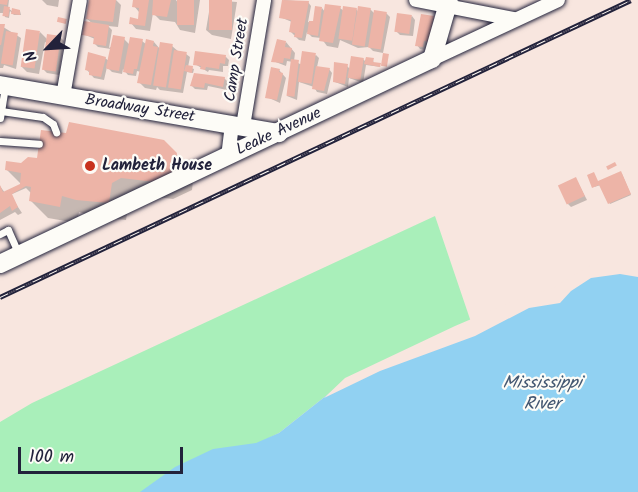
<!DOCTYPE html>
<html>
<head>
<meta charset="utf-8">
<style>
  body { margin:0 }
  #map { position:relative; width:638px; height:492px; overflow:hidden; background:#f8e6df; font-family:Kalam,sans-serif }
  div>[style] { position:absolute }
  [style*='--x'] { left:calc(var(--x)*1px); top:calc(var(--y)*1px); width:calc(var(--w)*1px); rotate:calc(var(--a)*1deg) }
  .green>* { inset:0; background:#a9efba }
  .water>* { inset:0; background:#91d1f2 }
  .pier>* { inset:0; background:#f8e6df }
  .shadow>* { inset:0; background:#0003 }
  .building>* { inset:0; background:#edb4a7; transform-origin:0 0 }
  .roads { filter:drop-shadow(0 0 2px #22223b) drop-shadow(0 0 2px #22223b) }
  .lane>* { height:7px; margin:-3.5px; padding:0 3.5px; transform-origin:3.5px; border-radius:3.5px; background:#fdfcf7 }
  .street>* { height:14px; margin:-7px; padding:0 7px; transform-origin:7px; border-radius:7px; background:#fdfcf7 }
  .secondary>* { height:18px; margin:-9px; padding:0 9px; transform-origin:9px; border-radius:9px; background:#fdfcf7 }
  .rail>* { height:5px; margin-top:-2.5px; transform-origin:0; background:repeating-linear-gradient(90deg,#fdfcf7 0 9px,#22223b 0 18px); box-sizing:border-box; border-block:2px solid #22223b }
  .dots>* { width:16px; height:16px; translate:-50% -50%; box-sizing:border-box; border:3px solid #fdfcf7; border-radius:50% }
  span { translate:-50% -50%; white-space:nowrap; text-align:center; line-height:1.15; -webkit-text-stroke:4.5px #fdfcf7; paint-order:stroke }
  .street-label { font-size:16px; color:#22223b }
  .poi-label { font-size:16px; color:#22223b; font-weight:700 }
  .left { translate:0 -50%; text-align:left }
  .water-label { font-size:18px; color:#435772; font-style:italic }
  .north { position:absolute; left:18px; top:18px; width:60px; height:60px; -webkit-text-stroke:4px #fdfcf7; paint-order:stroke; rotate:245deg; font-size:16px; font-weight:700; line-height:24px; text-align:center; color:#22223b }
  .north::after { content:''; display:block; margin:auto; width:21px; height:27px; background:#22223b; clip-path:polygon(50% 0,100% 100%,50% 72%,0 100%) }
  .scale { position:absolute; left:18px; top:447px; width:165px; height:27px; box-sizing:border-box; border:3px solid #22223b; border-top:0; padding-left:8px; font-size:18px; line-height:21px; white-space:nowrap; color:#22223b; -webkit-text-stroke:4px #fdfcf7; paint-order:stroke }
</style>
</head>
<body>
<div id="map">
  <div class="green">
    <div style="clip-path:polygon(435px 216px,471px 322px,346px 380px,279px 433px,223px 461px,174px 492px,0 492px,0 422px,32px 403px)"></div>
  </div>
  <div class="water">
    <div style="clip-path:polygon(638px 266px,638px 492px,140px 492px,175px 467px,213px 449px,256px 443px,279px 433px,346px 380px,552px 291px,591px 267px)"></div>
  </div>
  <div class="pier">
    <div style="clip-path:polygon(629px 262px,638px 264px,638px 277px,620px 274px,591px 278px,571px 291px,560px 303px,529px 308px,475px 336px,380px 371px,324px 398px,345px 378px,455px 326px,516px 300px,553px 288px,591px 265px)"></div>
  </div>
  <div class="shadow">
    <div style="clip-path:polygon(0 0,9px 0,8px 8px,13px 12px,20px 11px,21px 15px,14px 15px,10px 11px,9px 18px,5px 17px,4px 13px,0 13px)"></div>
    <div style="clip-path:polygon(42px 0,59px 0,58px 7px,47px 5px)"></div>
    <div style="clip-path:polygon(90px 0,125px 0,116px 0,121px 5px,118px 27px,108px 26px,112px 30px,109px 48px,124px 39px,130px 45px,142px 41px,147px 45px,154px 42px,160px 49px,172px 46px,179px 52px,186px 54px,190px 57px,188px 67px,194px 69px,193px 73px,187px 72px,183px 93px,160px 90px,157px 87px,156px 90px,145px 88px,139px 82px,141px 72px,137px 71px,136px 76px,128px 75px,123px 69px,122px 74px,112px 72px,107px 67px,104px 80px,94px 78px,87px 70px,105px 58px,109px 61px,111px 49px,98px 47px,94px 43px,95px 39px,83px 34px,93px 24px,87px 19px)"></div>
    <div style="clip-path:polygon(135px 0,176px 0,178px 3px,179px 0,200px 0,195px 33px,180px 30px,175px 22px,160px 20px,153px 13px,150px 31px,136px 29px,131px 23px,139px 20px,139px 12px,134px 6px)"></div>
    <div style="clip-path:polygon(211px 0,237px 2px,231px 39px,212px 35px,206px 30px)"></div>
    <div style="clip-path:polygon(284px 0,308px 2px,311px 6px,308px 22px,314px 23px,322px 8px,325px 12px,340px 8px,344px 11px,356px 9px,359px 13px,370px 9px,375px 14px,386px 13px,390px 17px,383px 53px,373px 51px,369px 47px,358px 48px,340px 40px,338px 48px,327px 46px,321px 38px,312px 37px,307px 32px,305px 41px,299px 40px,290px 31px,292px 22px,280px 17px)"></div>
    <div style="clip-path:polygon(412px 16px,415px 20px,413px 36px,400px 35px,396px 31px)"></div>
    <div style="clip-path:polygon(433px 17px,436px 21px,426px 50px,420px 49px,417px 45px)"></div>
    <div style="clip-path:polygon(0 25px,21px 38px,16px 69px,4px 65px,3px 68px,0 68px)"></div>
    <div style="clip-path:polygon(40px 32px,48px 40px,60px 37px,64px 41px,59px 75px,47px 73px,44px 70px,47px 43px,45px 42px,39px 74px,27px 72px,21px 66px)"></div>
    <div style="clip-path:polygon(286px 42px,295px 53px,294px 61px,302px 65px,316px 55px,319px 58px,317px 67px,329px 69px,332px 73px,327px 94px,317px 92px,314px 87px,299px 82px,297px 100px,287px 96px,293px 62px,287px 61px,286px 66px,273px 61px)"></div>
    <div style="clip-path:polygon(226px 57px,229px 60px,228px 66px,223px 66px,223px 72px,209px 70px,208px 72px,195px 64px)"></div>
    <div style="clip-path:polygon(363px 59px,366px 62px,373px 60px,374px 64px,381px 67px,366px 65px,363px 83px,349px 78px,348px 87px,335px 82px,347px 66px,350px 69px)"></div>
    <div style="clip-path:polygon(279px 70px,286px 78px,280px 103px,267px 97px)"></div>
    <div style="clip-path:polygon(224px 78px,228px 82px,227px 90px,208px 86px,207px 90px,195px 89px,192px 86px)"></div>
    <div style="clip-path:polygon(163px 141px,194px 172px,192px 190px,173px 199px,139px 195px,129px 200px,126px 220px,95px 217px,79px 212px,77px 223px,48px 218px,31px 201px,32px 194px,26px 188px,10px 195px,22px 213px,18px 215px,15px 212px,0 220px,0 186px,5px 193px,22px 185px,6px 169px,38px 160px)"></div>
    <div style="clip-path:polygon(622px 174px,631px 195px,610px 204px,601px 185px,594px 187px,598px 183px)"></div>
    <div style="clip-path:polygon(576px 179px,587px 200px,571px 207px,568px 204px)"></div>
  </div>
  <div class="building">
    <div style="clip-path:polygon(0 0,8px 0,7px 5px,0 4px)"></div>
    <div style="clip-path:polygon(89px 0,116px 0,113px 22px,86px 19px)"></div>
    <div style="clip-path:polygon(133px 0,149px 0,145px 26px,129px 24px,130px 17px,138px 19px,139px 8px,132px 7px)"></div>
    <div style="clip-path:polygon(153px 0,171px 0,167px 17px,152px 15px)"></div>
    <div style="left:177px;top:0;width:17px;height:25px"></div>
    <div style="left:209px;top:0;width:23px;height:30px"></div>
    <div style="clip-path:polygon(282px 0,309px 1px,302px 38px,294px 37px,295px 33px,289px 32px,291px 20px,279px 18px)"></div>
    <div style="clip-path:polygon(325px 4px,341px 6px,333px 43px,319px 41px)"></div>
    <div style="left:4px;top:6px;width:6px;height:10px;rotate:9deg"></div>
    <div style="clip-path:polygon(315px 6px,322px 7px,318px 36px,307px 34px,309px 21px,313px 21px)"></div>
    <div style="left:343px;top:6px;width:14px;height:33px;rotate:8deg"></div>
    <div style="left:358px;top:6px;width:13px;height:39px;rotate:9deg"></div>
    <div style="clip-path:polygon(12px 8px,20px 10px,20px 15px,11px 14px)"></div>
    <div style="left:374px;top:10px;width:13px;height:38px;rotate:9deg"></div>
    <div style="left:397px;top:13px;width:15px;height:19px;rotate:8deg"></div>
    <div style="clip-path:polygon(421px 14px,434px 16px,429px 42px,424px 41px,423px 47px,415px 46px)"></div>
    <div style="left:58px;top:17px;width:9px;height:5px;rotate:13deg"></div>
    <div style="clip-path:polygon(84px 21px,109px 25px,106px 46px,93px 44px,94px 37px,82px 35px)"></div>
    <div style="clip-path:polygon(0 24px,5px 24px,1px 45px,0 45px)"></div>
    <div style="left:26px;top:29px;width:14px;height:38px;rotate:8deg"></div>
    <div style="left:6px;top:31px;width:12px;height:33px;rotate:9deg"></div>
    <div style="left:47px;top:34px;width:14px;height:36px;rotate:8deg"></div>
    <div style="clip-path:polygon(113px 35px,125px 37px,119px 71px,107px 69px,106px 67px)"></div>
    <div style="clip-path:polygon(130px 37px,143px 39px,137px 69px,134px 69px,133px 74px,123px 72px)"></div>
    <div style="clip-path:polygon(146px 39px,154px 41px,153px 46px,158px 47px,151px 85px,137px 83px)"></div>
    <div style="clip-path:polygon(277px 39px,286px 41px,285px 47px,292px 48px,290px 59px,284px 58px,283px 63px,271px 62px)"></div>
    <div style="left:160px;top:42px;width:13px;height:44px;rotate:9deg"></div>
    <div style="left:174px;top:50px;width:13px;height:38px;rotate:9deg"></div>
    <div style="clip-path:polygon(195px 51px,226px 55px,225px 64px,220px 63px,219px 69px,206px 67px,205px 70px,200px 69px,201px 66px,193px 65px)"></div>
    <div style="left:302px;top:51px;width:14px;height:31px;rotate:8deg"></div>
    <div style="clip-path:polygon(88px 52px,106px 57px,101px 77px,89px 75px,89px 71px,85px 70px)"></div>
    <div style="left:383px;top:53px;width:6px;height:13px;rotate:9deg"></div>
    <div style="left:351px;top:56px;width:13px;height:22px;rotate:9deg"></div>
    <div style="clip-path:polygon(366px 57px,374px 58px,373px 62px,381px 63px,380px 67px,364px 64px)"></div>
    <div style="left:291px;top:59px;width:8px;height:37px;rotate:7deg"></div>
    <div style="clip-path:polygon(334px 62px,348px 64px,345px 84px,333px 82px)"></div>
    <div style="clip-path:polygon(186px 65px,193px 66px,192px 73px,184px 71px)"></div>
    <div style="clip-path:polygon(316px 66px,330px 68px,324px 91px,312px 89px)"></div>
    <div style="clip-path:polygon(271px 67px,280px 69px,279px 72px,283px 73px,277px 100px,265px 98px)"></div>
    <div style="clip-path:polygon(194px 73px,225px 77px,223px 87px,205px 83px,204px 88px,190px 86px)"></div>
    <div style="clip-path:polygon(69px 122px,164px 140px,177px 153px,174px 172px,155px 182px,121px 178px,112px 183px,109px 203px,76px 200px,62px 196px,60px 207px,29px 201px,31px 187px,26px 186px,12px 194px,18px 207px,12px 211px,10px 206px,0 213px,0 185px,3px 192px,20px 184px,21px 173px,5px 170px,6px 161px,21px 163px,28px 157px,37px 158px,41px 130px,66px 133px)"></div>
    <div style="left:615px;top:162px;width:4px;height:10px;rotate:63deg"></div>
    <div style="clip-path:polygon(621px 171px,631px 194px,608px 204px,599px 185px,592px 188px,587px 175px,594px 172px,598px 181px)"></div>
    <div style="left:576px;top:177px;width:21px;height:20px;rotate:65deg"></div>
  </div>
  <div class="roads">
    <div class="lane">
      <div style="--x:1;--y:111;--w:42;--a:8.1"></div>
      <div style="--x:43;--y:117;--w:12;--a:35"></div>
      <div style="--x:53;--y:124;--w:9;--a:69"></div>
      <div style="--x:0;--y:118;--w:32;--a:-81"></div>
      <div style="--x:0;--y:141;--w:39;--a:4"></div>
      <div style="--x:0;--y:234;--w:9;--a:-27"></div>
      <div style="--x:8;--y:230;--w:27;--a:66"></div>
    </div>
    <div class="street">
      <div style="--x:416;--y:0;--w:100;--a:11"></div>
      <div style="--x:432;--y:59;--w:139;--a:-25.1"></div>
      <div style="--x:63;--y:96;--w:97;--a:-80"></div>
      <div style="--x:243;--y:126;--w:128;--a:-80.5"></div>
      <div style="--x:228;--y:157;--w:33;--a:-83"></div>
    </div>
    <div class="secondary">
      <div style="--x:0;--y:85;--w:283;--a:9.8"></div>
      <div style="--x:0;--y:264;--w:478;--a:-25.4"></div>
      <div style="--x:432;--y:59;--w:61;--a:-73.9"></div>
    </div>
  </div>
  <div class="rail">
    <div style="--x:0;--y:297;--w:697;--a:-25.21"></div>
  </div>
  <div class="dots">
    <div style="left:90px;top:166px;background:#c8321e"></div>
  </div>
  <div class="street-label">
    <span style="left:237px;top:60px;rotate:-81deg">Camp Street</span>
    <span style="left:140px;top:109px;rotate:9deg">Broadway Street</span>
    <span style="left:279px;top:132px;rotate:-25deg">Leake Avenue</span>
  </div>
  <div class="poi-label">
    <span class="left" style="left:102px;top:166px">Lambeth House</span>
  </div>
  <div class="water-label">
    <span style="left:542px;top:395px">Mississippi<br>River</span>
  </div>
  <div class="north">N</div>
  <div class="scale">100 m</div>
</div>
</body>
</html>
